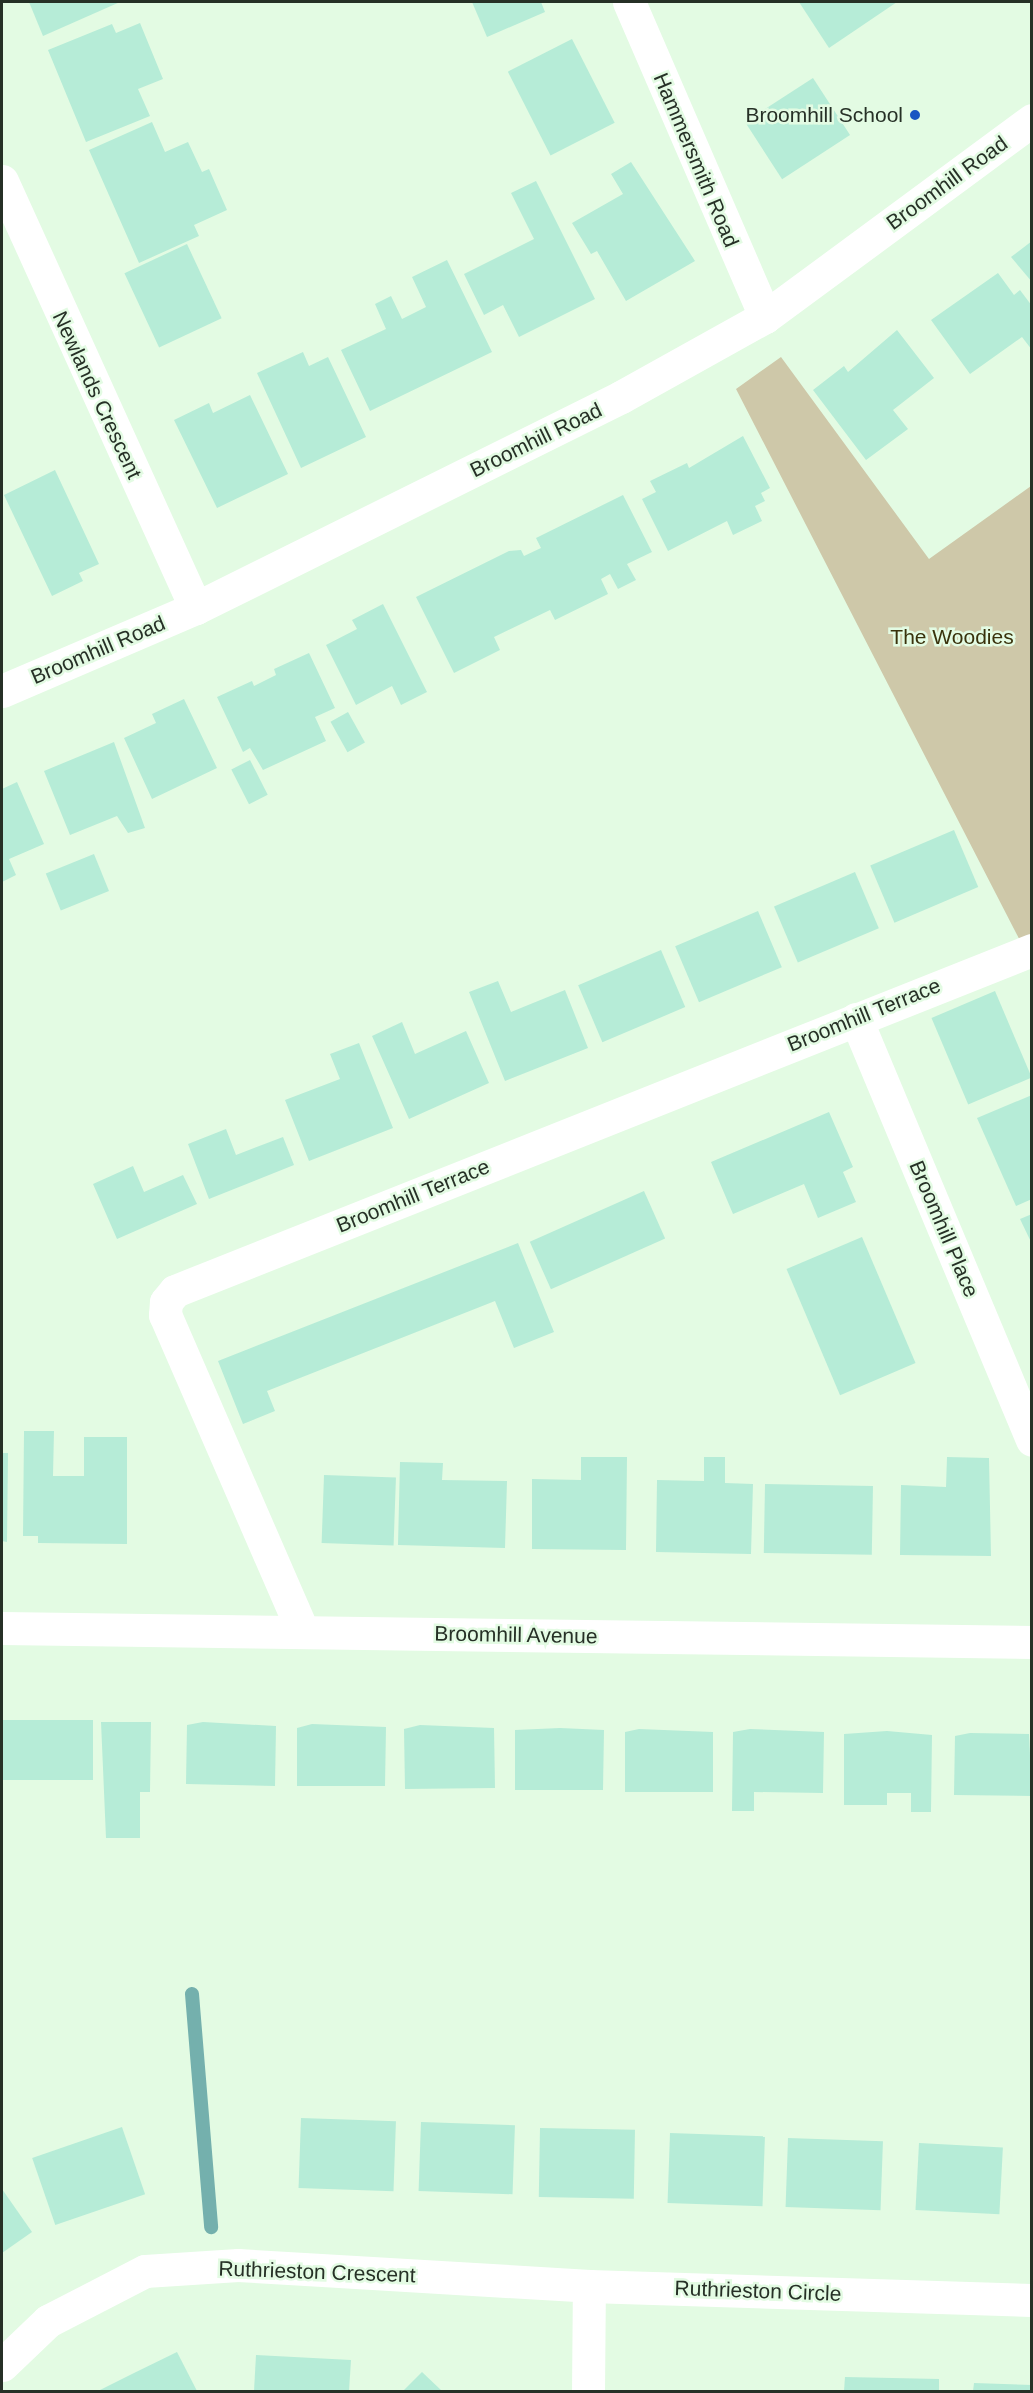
<!DOCTYPE html>
<html>
<head>
<meta charset="utf-8">
<style>
  body { margin:0 }
  #map { position:relative; width:1033px; height:2393px; overflow:hidden; background:#e3fbe3; font-family:Helvetica,sans-serif }
  div>[style] { position:absolute }
  [style*='--x'] { left:calc(var(--x)*1px); top:calc(var(--y)*1px); width:calc(var(--w)*1px); rotate:calc(var(--a)*1deg) }
  .green>* { inset:0; background:#cec8a9 }
  .stream>* { height:14px; margin:-7px; padding:0 7px; transform-origin:7px; border-radius:7px; background:#74b0ad }
  .building>* { inset:0; background:#b6ecd7; transform-origin:0 0 }
  .minor>* { height:33px; margin:-16.5px; padding:0 16.5px; transform-origin:16.5px; border-radius:16.5px; background:#fff }
  .dots>* { width:16px; height:16px; translate:-50% -50%; box-sizing:border-box; border:3px solid #e3fbe3; border-radius:50% }
  span { translate:-50% -50%; white-space:nowrap; text-align:center; line-height:1.15; -webkit-text-stroke:5px #e3fbe3; paint-order:stroke }
  .poi-label { font-size:21px; color:#263026 }
  .right { translate:-100% -50%; text-align:right }
  .street-label { font-size:21px; color:#263026 }
  .park-label { font-size:21px; color:#39320c }
  .frame { position:absolute; inset:0; border:3px solid #263026; pointer-events:none }
</style>
</head>
<body>
<div id="map">
  <div class="green">
    <div style="clip-path:polygon(781px 357px,929px 559px,1031px 486px,1031px 962px,736px 389px)"></div>
  </div>
  <div class="stream">
    <div style="--x:192;--y:1994;--w:234;--a:85.3"></div>
  </div>
  <div class="building">
    <div style="clip-path:polygon(29px 2px,120px 2px,43px 36px)"></div>
    <div style="clip-path:polygon(472px 2px,541px 2px,545px 12px,487px 37px)"></div>
    <div style="clip-path:polygon(799px 2px,897px 2px,829px 48px)"></div>
    <div style="clip-path:polygon(140px 23px,163px 79px,138px 89px,150px 116px,86px 142px,48px 50px,112px 24px,116px 33px)"></div>
    <div style="left:572px;top:39px;width:94px;height:72px;rotate:63deg"></div>
    <div style="left:813px;top:78px;width:68px;height:81px;rotate:57deg"></div>
    <div style="clip-path:polygon(152px 122px,165px 152px,188px 142px,202px 172px,209px 169px,227px 210px,194px 225px,199px 236px,139px 263px,89px 150px)"></div>
    <div style="clip-path:polygon(631px 162px,695px 261px,626px 301px,597px 251px,591px 254px,572px 223px,623px 194px,611px 174px)"></div>
    <div style="clip-path:polygon(536px 181px,595px 299px,519px 337px,503px 305px,484px 315px,464px 274px,534px 239px,511px 193px)"></div>
    <div style="clip-path:polygon(1032px 241px,1032px 282px,1011px 257px)"></div>
    <div style="left:187px;top:244px;width:82px;height:69px;rotate:65deg"></div>
    <div style="clip-path:polygon(447px 260px,492px 352px,370px 411px,341px 350px,386px 329px,375px 304px,391px 296px,402px 319px,426px 307px,412px 277px)"></div>
    <div style="clip-path:polygon(998px 273px,1014px 295px,1020px 290px,1032px 306px,1032px 350px,1022px 337px,970px 374px,931px 320px)"></div>
    <div style="clip-path:polygon(897px 330px,934px 378px,893px 410px,908px 429px,866px 460px,813px 390px,844px 366px,848px 372px)"></div>
    <div style="clip-path:polygon(303px 352px,309px 366px,328px 357px,366px 437px,301px 468px,257px 373px)"></div>
    <div style="clip-path:polygon(250px 395px,288px 474px,217px 508px,174px 420px,209px 403px,213px 413px)"></div>
    <div style="clip-path:polygon(743px 436px,770px 488px,761px 493px,765px 501px,755px 506px,762px 521px,733px 535px,727px 521px,668px 551px,642px 499px,656px 492px,650px 481px,687px 463px,689px 468px)"></div>
    <div style="clip-path:polygon(55px 470px,99px 564px,79px 573px,83px 581px,52px 596px,4px 495px)"></div>
    <div style="clip-path:polygon(623px 495px,652px 552px,627px 564px,636px 580px,618px 589px,610px 574px,601px 579px,608px 594px,555px 620px,550px 610px,494px 637px,500px 650px,454px 673px,416px 597px,509px 551px,521px 550px,524px 556px,541px 548px,536px 538px)"></div>
    <div style="clip-path:polygon(383px 604px,427px 692px,401px 705px,392px 686px,356px 705px,326px 645px,357px 629px,352px 620px)"></div>
    <div style="clip-path:polygon(309px 653px,335px 708px,315px 717px,326px 741px,263px 770px,250px 748px,243px 752px,217px 697px,252px 681px,254px 686px,276px 675px,274px 669px)"></div>
    <div style="clip-path:polygon(184px 699px,217px 768px,152px 799px,124px 738px,156px 723px,152px 714px)"></div>
    <div style="left:348px;top:712px;width:35px;height:20px;rotate:61deg"></div>
    <div style="clip-path:polygon(114px 742px,145px 828px,128px 833px,117px 816px,70px 835px,44px 771px)"></div>
    <div style="left:250px;top:760px;width:39px;height:21px;rotate:63deg"></div>
    <div style="clip-path:polygon(17px 782px,44px 844px,9px 859px,16px 875px,2px 882px,2px 789px)"></div>
    <div style="left:954px;top:830px;width:62px;height:91px;rotate:67deg"></div>
    <div style="left:94px;top:854px;width:40px;height:52px;rotate:68deg"></div>
    <div style="left:855px;top:872px;width:61px;height:88px;rotate:67deg"></div>
    <div style="left:758px;top:911px;width:61px;height:90px;rotate:67deg"></div>
    <div style="left:661px;top:950px;width:62px;height:90px;rotate:67deg"></div>
    <div style="clip-path:polygon(498px 981px,511px 1012px,565px 990px,588px 1048px,505px 1081px,469px 992px)"></div>
    <div style="left:995px;top:991px;width:94px;height:69px;rotate:67deg"></div>
    <div style="clip-path:polygon(402px 1022px,415px 1054px,466px 1031px,489px 1083px,409px 1119px,372px 1036px)"></div>
    <div style="clip-path:polygon(359px 1043px,393px 1128px,309px 1161px,285px 1100px,340px 1079px,330px 1054px)"></div>
    <div style="clip-path:polygon(1032px 1095px,1032px 1199px,1016px 1206px,977px 1118px)"></div>
    <div style="clip-path:polygon(829px 1112px,853px 1167px,843px 1172px,856px 1202px,818px 1218px,804px 1184px,733px 1214px,711px 1162px)"></div>
    <div style="clip-path:polygon(226px 1129px,236px 1155px,283px 1137px,294px 1165px,209px 1199px,188px 1144px)"></div>
    <div style="clip-path:polygon(133px 1166px,144px 1192px,183px 1175px,197px 1204px,117px 1239px,93px 1184px)"></div>
    <div style="left:644px;top:1191px;width:52px;height:125px;rotate:66deg"></div>
    <div style="clip-path:polygon(1032px 1214px,1032px 1244px,1020px 1219px)"></div>
    <div style="left:862px;top:1237px;width:137px;height:82px;rotate:67deg"></div>
    <div style="clip-path:polygon(518px 1243px,554px 1332px,514px 1348px,495px 1301px,267px 1391px,275px 1411px,243px 1424px,218px 1361px)"></div>
    <div style="clip-path:polygon(24px 1431px,54px 1431px,53px 1476px,84px 1476px,84px 1437px,127px 1437px,127px 1544px,38px 1543px,38px 1536px,23px 1536px)"></div>
    <div style="clip-path:polygon(2px 1453px,8px 1453px,7px 1542px,2px 1541px)"></div>
    <div style="clip-path:polygon(581px 1457px,627px 1457px,626px 1550px,532px 1549px,532px 1479px,581px 1480px)"></div>
    <div style="clip-path:polygon(704px 1457px,725px 1457px,725px 1483px,753px 1484px,751px 1554px,656px 1552px,657px 1480px,704px 1481px)"></div>
    <div style="clip-path:polygon(947px 1457px,989px 1458px,991px 1556px,900px 1555px,901px 1485px,946px 1487px)"></div>
    <div style="clip-path:polygon(400px 1462px,443px 1463px,442px 1480px,507px 1481px,505px 1548px,398px 1545px)"></div>
    <div style="left:324px;top:1475px;width:72px;height:68px;rotate:2deg"></div>
    <div style="left:765px;top:1484px;width:108px;height:69px;rotate:1deg"></div>
    <div style="left:2px;top:1720px;width:91px;height:60px"></div>
    <div style="clip-path:polygon(101px 1722px,151px 1722px,150px 1792px,140px 1792px,140px 1838px,106px 1838px)"></div>
    <div style="clip-path:polygon(203px 1722px,276px 1726px,275px 1786px,186px 1784px,187px 1725px)"></div>
    <div style="clip-path:polygon(312px 1724px,386px 1727px,385px 1786px,297px 1786px,297px 1728px)"></div>
    <div style="clip-path:polygon(420px 1725px,494px 1728px,495px 1788px,405px 1789px,404px 1729px)"></div>
    <div style="clip-path:polygon(560px 1728px,604px 1730px,603px 1790px,515px 1790px,515px 1730px)"></div>
    <div style="clip-path:polygon(639px 1729px,713px 1732px,713px 1792px,625px 1792px,625px 1732px)"></div>
    <div style="clip-path:polygon(750px 1729px,824px 1732px,823px 1793px,754px 1792px,754px 1811px,732px 1811px,733px 1732px)"></div>
    <div style="clip-path:polygon(887px 1731px,932px 1735px,931px 1812px,911px 1812px,911px 1793px,887px 1793px,887px 1805px,844px 1805px,844px 1734px)"></div>
    <div style="clip-path:polygon(970px 1733px,1029px 1734px,1032px 1796px,954px 1795px,955px 1736px)"></div>
    <div style="left:301px;top:2118px;width:95px;height:70px;rotate:2deg"></div>
    <div style="left:421px;top:2122px;width:94px;height:69px;rotate:2deg"></div>
    <div style="left:122px;top:2127px;width:71px;height:95px;rotate:71deg"></div>
    <div style="left:540px;top:2128px;width:95px;height:69px;rotate:1deg"></div>
    <div style="left:670px;top:2133px;width:95px;height:70px;rotate:2deg"></div>
    <div style="left:788px;top:2138px;width:95px;height:69px;rotate:2deg"></div>
    <div style="left:919px;top:2143px;width:84px;height:67px;rotate:3deg"></div>
    <div style="clip-path:polygon(2px 2189px,32px 2232px,2px 2253px)"></div>
    <div style="clip-path:polygon(177px 2352px,197px 2391px,98px 2391px,134px 2373px)"></div>
    <div style="clip-path:polygon(256px 2355px,351px 2360px,349px 2391px,254px 2391px)"></div>
    <div style="clip-path:polygon(422px 2372px,442px 2391px,403px 2391px)"></div>
    <div style="clip-path:polygon(845px 2377px,939px 2379px,939px 2391px,844px 2391px)"></div>
    <div style="clip-path:polygon(974px 2383px,1032px 2385px,1032px 2391px,973px 2391px)"></div>
  </div>
  <div class="minor">
    <div style="--x:629;--y:2;--w:343;--a:66.6"></div>
    <div style="--x:2;--y:181;--w:469;--a:65.6"></div>
    <div style="--x:2;--y:691;--w:211;--a:-23.2"></div>
    <div style="--x:196;--y:608;--w:474;--a:-26.4"></div>
    <div style="--x:621;--y:397;--w:165;--a:-29.1"></div>
    <div style="--x:765;--y:317;--w:332;--a:-36.4"></div>
    <div style="--x:856;--y:1019;--w:456;--a:67.3"></div>
    <div style="--x:2;--y:1628;--w:1030;--a:0.78"></div>
    <div style="--x:303;--y:1632;--w:346;--a:-113.5"></div>
    <div style="--x:165;--y:1315;--w:13;--a:-86"></div>
    <div style="--x:166;--y:1302;--w:14;--a:-51"></div>
    <div style="--x:175;--y:1291;--w:922;--a:-21.7"></div>
    <div style="--x:2;--y:2365;--w:64;--a:-43.7"></div>
    <div style="--x:48;--y:2321;--w:109;--a:-27.3"></div>
    <div style="--x:145;--y:2271;--w:93;--a:-3.7"></div>
    <div style="--x:238;--y:2265;--w:352;--a:3.4"></div>
    <div style="--x:588;--y:2392;--w:106;--a:-89.5"></div>
    <div style="--x:589;--y:2286;--w:443;--a:1.8"></div>
  </div>
  <div class="dots">
    <div style="left:915px;top:115px;background:#1956c2"></div>
  </div>
  <div class="poi-label">
    <span class="right" style="left:903px;top:115px">Broomhill School</span>
  </div>
  <div class="street-label">
    <span style="left:696px;top:160px;rotate:67deg">Hammersmith Road</span>
    <span style="left:947px;top:183px;rotate:-36deg">Broomhill Road</span>
    <span style="left:97px;top:395px;rotate:65deg">Newlands Crescent</span>
    <span style="left:536px;top:440px;rotate:-26deg">Broomhill Road</span>
    <span style="left:98px;top:650px;rotate:-23deg">Broomhill Road</span>
    <span style="left:864px;top:1015px;rotate:-22deg">Broomhill Terrace</span>
    <span style="left:413px;top:1196px;rotate:-22deg">Broomhill Terrace</span>
    <span style="left:944px;top:1229px;rotate:67deg">Broomhill Place</span>
    <span style="left:516px;top:1635px;rotate:1deg">Broomhill Avenue</span>
    <span style="left:317px;top:2272px;rotate:2deg">Ruthrieston Crescent</span>
    <span style="left:758px;top:2291px;rotate:2deg">Ruthrieston Circle</span>
  </div>
  <div class="park-label">
    <span style="left:952px;top:637px">The Woodies</span>
  </div>
  <div class="frame"></div>
</div>
</body>
</html>
